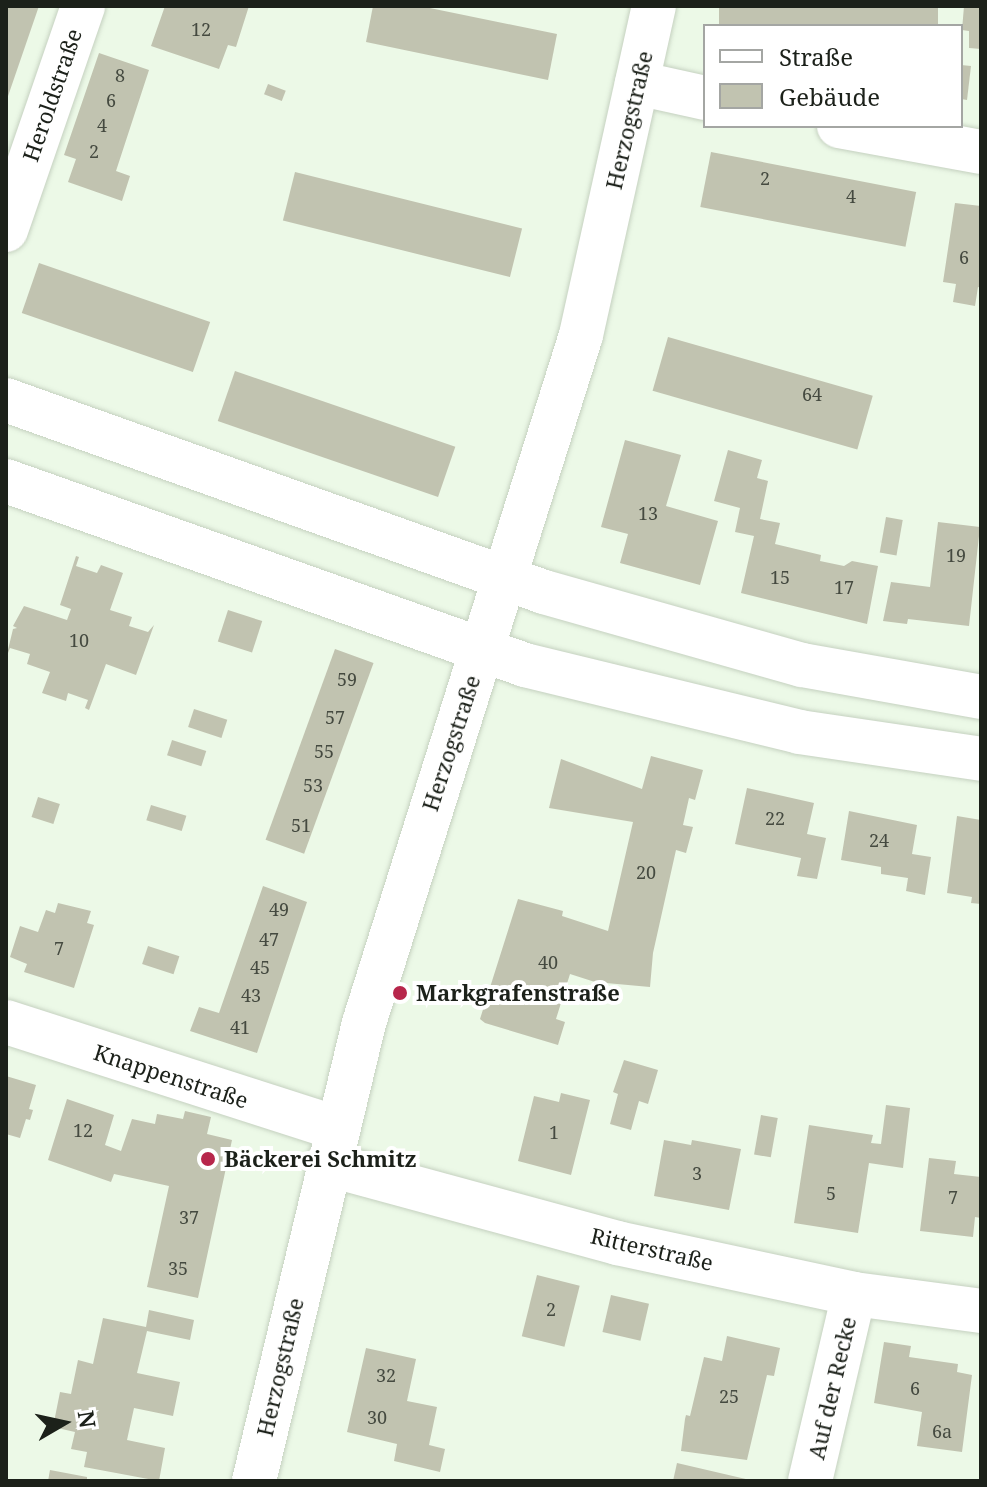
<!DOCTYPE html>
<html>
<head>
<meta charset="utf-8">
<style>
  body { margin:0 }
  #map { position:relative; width:987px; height:1487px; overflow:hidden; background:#ecf9e7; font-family:"Noto Serif",serif }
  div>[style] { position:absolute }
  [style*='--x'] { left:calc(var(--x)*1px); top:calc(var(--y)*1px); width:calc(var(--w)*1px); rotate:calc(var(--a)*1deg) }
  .building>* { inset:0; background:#c1c3b0; transform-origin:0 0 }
  .roads { filter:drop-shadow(0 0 2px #c5d1c0) drop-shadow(0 0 2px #c5d1c0) }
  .minor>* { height:44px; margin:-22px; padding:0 22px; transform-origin:22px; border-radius:22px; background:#fff }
  .dots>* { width:22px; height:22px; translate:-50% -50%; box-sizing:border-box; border:4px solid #fff; border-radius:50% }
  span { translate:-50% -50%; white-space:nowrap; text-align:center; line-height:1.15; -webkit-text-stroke:8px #fff; paint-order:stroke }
  .number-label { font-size:18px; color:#454a40 }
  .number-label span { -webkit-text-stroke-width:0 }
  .street-label { font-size:22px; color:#1c211a }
  .poi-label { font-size:22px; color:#1c211a; font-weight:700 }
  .left { translate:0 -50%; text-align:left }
  .frame { position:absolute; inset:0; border:8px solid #1c211a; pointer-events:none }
  .legend { position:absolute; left:703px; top:24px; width:260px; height:104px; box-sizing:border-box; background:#fff; border:2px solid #a4a6a3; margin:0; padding:10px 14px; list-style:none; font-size:24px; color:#1c211a }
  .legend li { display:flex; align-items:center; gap:16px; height:40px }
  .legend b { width:40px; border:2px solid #a4a6a3 }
  .north { position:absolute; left:24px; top:1383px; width:80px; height:80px; -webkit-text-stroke:6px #fff; paint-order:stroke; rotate:81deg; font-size:22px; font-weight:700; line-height:32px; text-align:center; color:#1c211a }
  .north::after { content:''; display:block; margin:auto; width:28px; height:36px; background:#1c211a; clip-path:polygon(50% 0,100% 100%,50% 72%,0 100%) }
</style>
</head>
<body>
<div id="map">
  <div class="building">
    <div style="clip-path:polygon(6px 6px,39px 6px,7px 99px,6px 99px)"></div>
    <div style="clip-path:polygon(165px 6px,249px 6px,236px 47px,228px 45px,219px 69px,151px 46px)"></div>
    <div style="clip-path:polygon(373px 6px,420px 6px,557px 34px,548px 80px,366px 42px)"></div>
    <div style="left:719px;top:6px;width:219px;height:20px"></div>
    <div style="clip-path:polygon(964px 6px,981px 6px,981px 49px,969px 48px,969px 31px,962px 30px)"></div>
    <div style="clip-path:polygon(99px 53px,149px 70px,116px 171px,130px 176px,122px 201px,68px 182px,76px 159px,64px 155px)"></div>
    <div style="clip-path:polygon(961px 65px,971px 66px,967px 100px,961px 99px)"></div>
    <div style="left:268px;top:84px;width:19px;height:11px;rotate:21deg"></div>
    <div style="left:711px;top:152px;width:209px;height:56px;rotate:11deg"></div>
    <div style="left:295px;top:172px;width:234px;height:50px;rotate:14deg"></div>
    <div style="clip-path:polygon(955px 203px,981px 206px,981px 288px,978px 287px,975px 306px,953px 302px,956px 284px,943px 282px)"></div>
    <div style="left:39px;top:263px;width:181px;height:53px;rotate:19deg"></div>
    <div style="left:668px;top:337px;width:213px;height:56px;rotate:16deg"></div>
    <div style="left:235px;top:371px;width:233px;height:53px;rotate:19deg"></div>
    <div style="clip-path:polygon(625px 440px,681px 455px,666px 506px,718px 521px,700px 585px,620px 563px,628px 534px,601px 527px)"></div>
    <div style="clip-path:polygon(728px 450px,762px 460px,757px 478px,768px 481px,760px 519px,780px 523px,775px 544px,821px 555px,820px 561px,844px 566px,852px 561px,878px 566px,867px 624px,741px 593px,754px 536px,735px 532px,740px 508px,714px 501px)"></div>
    <div style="left:886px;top:517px;width:17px;height:36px;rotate:10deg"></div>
    <div style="clip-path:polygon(938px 522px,980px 527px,969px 626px,908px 619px,907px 624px,883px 621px,891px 582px,930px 587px)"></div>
    <div style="clip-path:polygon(76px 556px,79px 557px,76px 566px,97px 573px,101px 565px,123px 573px,110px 610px,132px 617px,129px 626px,148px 632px,154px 625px,136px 675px,106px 664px,89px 710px,85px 708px,88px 700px,68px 693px,66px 701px,42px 693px,50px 672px,27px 664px,30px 654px,10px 648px,6px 658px,13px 629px,17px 628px,13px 626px,24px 606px,67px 620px,71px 609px,60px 605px)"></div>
    <div style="left:228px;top:610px;width:36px;height:33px;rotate:18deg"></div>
    <div style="left:335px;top:649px;width:41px;height:203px;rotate:20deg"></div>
    <div style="left:194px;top:709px;width:35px;height:19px;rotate:18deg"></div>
    <div style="left:172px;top:740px;width:36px;height:16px;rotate:18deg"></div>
    <div style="clip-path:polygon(651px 756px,703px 770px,695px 800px,689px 798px,683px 825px,693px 827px,686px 853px,676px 850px,653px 953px,650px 987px,595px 982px,570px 974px,556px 1019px,565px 1022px,558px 1045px,485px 1023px,480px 1019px,518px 899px,563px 911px,562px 916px,608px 931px,633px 822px,549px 808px,561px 759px,642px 789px)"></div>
    <div style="clip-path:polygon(747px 788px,814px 803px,807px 834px,826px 838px,817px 879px,797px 876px,801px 858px,735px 844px)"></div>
    <div style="left:38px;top:797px;width:23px;height:21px;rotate:18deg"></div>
    <div style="left:151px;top:805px;width:37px;height:16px;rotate:17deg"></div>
    <div style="clip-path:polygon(849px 811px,917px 825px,912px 854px,931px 857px,925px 895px,906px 891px,908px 878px,881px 874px,881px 867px,841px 860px)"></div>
    <div style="clip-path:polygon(957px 816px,981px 820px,981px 904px,971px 903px,972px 897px,947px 893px)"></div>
    <div style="clip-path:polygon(263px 886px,307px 902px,257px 1053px,190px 1031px,199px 1007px,219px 1013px)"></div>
    <div style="clip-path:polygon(58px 903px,91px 911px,87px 923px,94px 925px,74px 988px,24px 972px,27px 964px,10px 957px,20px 926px,38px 932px,46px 910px,55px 913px)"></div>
    <div style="left:148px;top:946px;width:33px;height:19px;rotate:18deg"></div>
    <div style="clip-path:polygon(624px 1060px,658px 1070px,648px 1104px,639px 1101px,631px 1130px,610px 1124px,618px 1094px,613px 1092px)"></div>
    <div style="clip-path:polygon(6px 1076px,36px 1085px,29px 1109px,33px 1110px,30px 1120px,26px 1119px,20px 1138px,6px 1134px)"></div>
    <div style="clip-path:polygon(561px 1093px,590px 1100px,571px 1175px,518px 1161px,534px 1096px,559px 1102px)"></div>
    <div style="clip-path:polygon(67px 1099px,114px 1115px,105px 1145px,121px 1151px,132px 1119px,155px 1124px,157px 1114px,183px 1119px,185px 1111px,211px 1117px,207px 1134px,232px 1140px,198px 1298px,147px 1287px,169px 1186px,114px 1174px,111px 1182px,48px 1160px)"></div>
    <div style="clip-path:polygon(886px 1105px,910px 1108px,903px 1168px,869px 1163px,858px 1233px,794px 1223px,809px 1125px,873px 1135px,871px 1143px,881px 1144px)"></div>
    <div style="left:761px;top:1115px;width:17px;height:40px;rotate:10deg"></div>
    <div style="clip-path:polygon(664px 1140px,691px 1145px,692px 1140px,741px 1149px,729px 1210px,654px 1196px)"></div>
    <div style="clip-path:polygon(929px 1158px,956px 1161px,954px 1174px,981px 1177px,981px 1218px,975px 1217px,973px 1237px,920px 1231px)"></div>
    <div style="left:537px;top:1275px;width:44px;height:63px;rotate:14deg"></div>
    <div style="left:611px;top:1295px;width:39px;height:38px;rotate:13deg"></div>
    <div style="clip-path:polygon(149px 1310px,194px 1320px,190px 1340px,147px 1331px,137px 1373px,180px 1382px,173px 1416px,134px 1408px,127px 1440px,165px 1448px,159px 1481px,84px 1467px,87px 1452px,71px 1449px,75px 1432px,53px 1427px,60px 1392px,71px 1394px,78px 1360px,93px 1364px,103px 1318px,146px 1327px)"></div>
    <div style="clip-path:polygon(727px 1336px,780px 1348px,774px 1376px,767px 1375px,747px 1460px,681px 1451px,685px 1419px,686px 1415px,690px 1416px,704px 1357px,722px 1361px)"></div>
    <div style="clip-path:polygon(884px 1342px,911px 1346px,909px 1357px,958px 1364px,957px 1372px,972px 1375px,962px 1452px,917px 1446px,922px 1412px,874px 1403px)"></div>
    <div style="clip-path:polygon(366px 1348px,416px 1359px,407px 1401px,437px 1407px,429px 1445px,445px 1449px,440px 1472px,394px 1461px,397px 1444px,347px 1432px)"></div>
    <div style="clip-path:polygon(677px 1463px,750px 1480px,749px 1481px,673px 1481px)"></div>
    <div style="clip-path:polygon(50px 1470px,87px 1477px,87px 1481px,48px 1481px)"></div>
  </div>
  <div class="roads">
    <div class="minor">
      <div style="--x:637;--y:83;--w:70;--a:12.4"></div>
      <div style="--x:839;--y:126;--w:144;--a:10.4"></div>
      <div style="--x:6;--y:230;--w:237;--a:-71"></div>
      <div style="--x:6;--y:400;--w:571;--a:19.64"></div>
      <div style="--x:544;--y:592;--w:268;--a:15.8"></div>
      <div style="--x:802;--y:665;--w:182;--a:10.1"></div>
      <div style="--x:6;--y:481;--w:551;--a:19.52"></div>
      <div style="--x:525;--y:665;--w:282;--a:13.7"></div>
      <div style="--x:799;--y:732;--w:184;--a:8.4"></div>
      <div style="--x:6;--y:1022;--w:347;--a:17.8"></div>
      <div style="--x:327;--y:1164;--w:301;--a:15.2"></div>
      <div style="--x:617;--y:1243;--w:242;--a:12.1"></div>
      <div style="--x:854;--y:1294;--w:128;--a:7.6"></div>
      <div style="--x:254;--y:1481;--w:471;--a:-76.5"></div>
      <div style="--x:364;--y:1023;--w:721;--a:-72.49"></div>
      <div style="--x:581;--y:335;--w:337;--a:-77.5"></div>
      <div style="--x:810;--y:1481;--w:192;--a:-76.8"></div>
    </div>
  </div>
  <div class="dots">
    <div style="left:400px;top:993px;background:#b7264b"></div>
    <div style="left:208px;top:1159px;background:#b7264b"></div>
  </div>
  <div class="number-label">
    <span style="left:201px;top:29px">12</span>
    <span style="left:120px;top:75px">8</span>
    <span style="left:111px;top:100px">6</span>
    <span style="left:102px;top:125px">4</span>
    <span style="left:94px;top:151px">2</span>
    <span style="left:765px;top:178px">2</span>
    <span style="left:851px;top:196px">4</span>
    <span style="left:964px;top:257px">6</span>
    <span style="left:812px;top:394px">64</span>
    <span style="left:648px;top:513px">13</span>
    <span style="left:956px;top:555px">19</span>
    <span style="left:780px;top:577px">15</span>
    <span style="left:844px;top:587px">17</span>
    <span style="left:79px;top:640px">10</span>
    <span style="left:347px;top:679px">59</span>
    <span style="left:335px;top:717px">57</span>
    <span style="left:324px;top:751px">55</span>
    <span style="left:313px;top:785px">53</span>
    <span style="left:775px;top:818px">22</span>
    <span style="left:301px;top:825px">51</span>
    <span style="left:879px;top:840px">24</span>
    <span style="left:646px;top:872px">20</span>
    <span style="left:279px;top:909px">49</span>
    <span style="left:269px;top:939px">47</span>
    <span style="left:59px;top:948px">7</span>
    <span style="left:548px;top:962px">40</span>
    <span style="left:260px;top:967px">45</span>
    <span style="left:251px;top:995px">43</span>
    <span style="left:240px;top:1027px">41</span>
    <span style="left:83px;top:1130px">12</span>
    <span style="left:554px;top:1132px">1</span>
    <span style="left:697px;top:1173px">3</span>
    <span style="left:831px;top:1193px">5</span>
    <span style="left:953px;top:1197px">7</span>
    <span style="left:189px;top:1217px">37</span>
    <span style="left:178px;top:1268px">35</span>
    <span style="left:551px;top:1309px">2</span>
    <span style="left:386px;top:1375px">32</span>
    <span style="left:915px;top:1388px">6</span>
    <span style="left:729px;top:1396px">25</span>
    <span style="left:377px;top:1417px">30</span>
    <span style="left:942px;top:1431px">6a</span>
  </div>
  <div class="street-label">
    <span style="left:52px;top:95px;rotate:-71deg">Heroldstraße</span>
    <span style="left:629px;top:120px;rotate:-77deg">Herzogstraße</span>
    <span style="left:451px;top:743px;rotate:-72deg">Herzogstraße</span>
    <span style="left:171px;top:1076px;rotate:18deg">Knappenstraße</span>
    <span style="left:652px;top:1249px;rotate:13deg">Ritterstraße</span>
    <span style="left:280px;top:1367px;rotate:-77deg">Herzogstraße</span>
    <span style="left:832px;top:1388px;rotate:-77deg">Auf der Recke</span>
  </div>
  <div class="poi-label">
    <span class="left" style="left:416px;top:993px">Markgrafenstraße</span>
    <span class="left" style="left:224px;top:1159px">Bäckerei Schmitz</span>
  </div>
  <div class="frame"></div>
  <ul class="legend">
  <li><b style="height:10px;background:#fff"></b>Straße</li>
  <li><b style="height:22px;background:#c1c3b0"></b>Gebäude</li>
  </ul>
  <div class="north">N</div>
</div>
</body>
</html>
